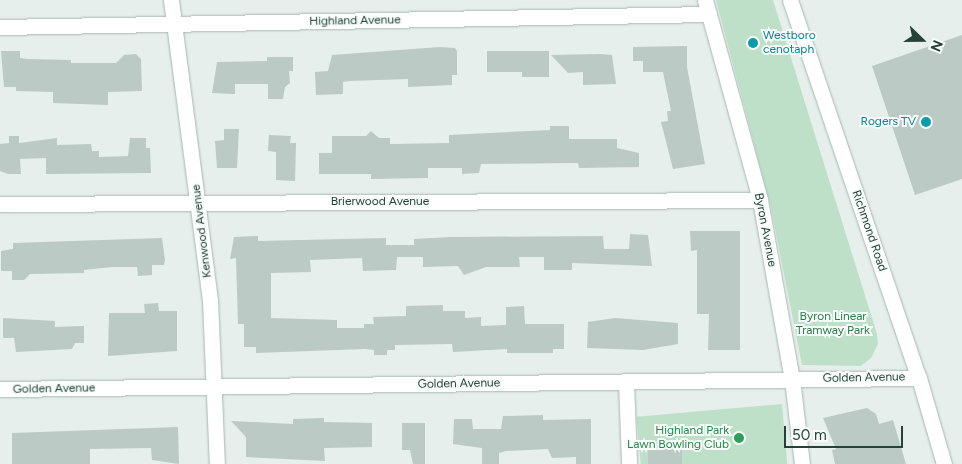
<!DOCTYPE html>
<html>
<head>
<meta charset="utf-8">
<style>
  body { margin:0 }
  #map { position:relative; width:962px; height:464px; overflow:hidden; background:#e6efeb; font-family:Figtree,sans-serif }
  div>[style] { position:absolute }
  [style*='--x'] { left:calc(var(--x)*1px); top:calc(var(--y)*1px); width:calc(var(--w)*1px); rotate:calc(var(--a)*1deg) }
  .green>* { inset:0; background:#bfe0c8; transform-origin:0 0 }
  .building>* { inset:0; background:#bbcac4; transform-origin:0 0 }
  .roads { filter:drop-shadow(0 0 1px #a8b8b2) drop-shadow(0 0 1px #a8b8b2) }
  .minor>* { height:15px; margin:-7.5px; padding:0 7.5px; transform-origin:7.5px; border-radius:7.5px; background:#fff }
  .tertiary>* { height:15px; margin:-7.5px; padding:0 7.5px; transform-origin:7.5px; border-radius:7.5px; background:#fff }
  .secondary>* { height:15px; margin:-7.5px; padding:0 7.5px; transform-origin:7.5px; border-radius:7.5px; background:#fff }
  .dots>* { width:14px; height:14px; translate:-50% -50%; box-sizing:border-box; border:2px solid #f7fbf9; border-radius:50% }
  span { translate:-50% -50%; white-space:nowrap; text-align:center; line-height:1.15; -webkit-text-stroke:4px #f7fbf9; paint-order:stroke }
  .street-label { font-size:12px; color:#24423a }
  .culture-label { font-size:12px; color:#0d838f }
  .left { translate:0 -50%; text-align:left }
  .right { translate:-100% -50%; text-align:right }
  .park-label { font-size:12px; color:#2d7a4b }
  .leisure-label { font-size:12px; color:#27864d }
  .north { position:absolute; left:897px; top:15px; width:50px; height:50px; -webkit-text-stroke:4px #f7fbf9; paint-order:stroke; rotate:112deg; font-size:14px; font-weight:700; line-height:20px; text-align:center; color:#24423a }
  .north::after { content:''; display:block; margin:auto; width:18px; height:22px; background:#24423a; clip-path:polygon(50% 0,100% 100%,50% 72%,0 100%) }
  .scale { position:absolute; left:784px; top:426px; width:119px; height:22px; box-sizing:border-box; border:2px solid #24423a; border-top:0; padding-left:6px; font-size:15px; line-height:18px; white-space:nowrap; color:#24423a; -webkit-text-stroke:4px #f7fbf9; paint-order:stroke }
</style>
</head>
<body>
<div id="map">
  <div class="green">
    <div style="clip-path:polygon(716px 0,773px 0,877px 334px,878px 344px,871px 358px,861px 366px,802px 365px,771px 208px)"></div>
    <div style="left:782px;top:404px;width:60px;height:146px;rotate:85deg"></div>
  </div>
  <div class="building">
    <div style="clip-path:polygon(962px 35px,962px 179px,915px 195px,872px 66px)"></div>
    <div style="clip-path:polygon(687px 46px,687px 67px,705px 164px,673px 169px,661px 122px,668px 121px,667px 111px,671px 111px,663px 72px,643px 72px,643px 61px,633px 61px,633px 47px)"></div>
    <div style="clip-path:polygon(440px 47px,455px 48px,457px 51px,457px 75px,452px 75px,452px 85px,408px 87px,408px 79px,350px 81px,343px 82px,343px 94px,316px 95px,315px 72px,328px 71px,332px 55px)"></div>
    <div style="clip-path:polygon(1px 51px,20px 51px,20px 58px,28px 59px,71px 60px,71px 63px,116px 63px,124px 55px,136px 54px,141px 59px,142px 91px,108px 92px,108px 105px,53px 103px,53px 92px,16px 91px,16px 87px,4px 87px)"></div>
    <div style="clip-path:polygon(487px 51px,549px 51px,549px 77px,522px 77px,522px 72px,487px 72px)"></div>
    <div style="clip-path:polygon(600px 54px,612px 55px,616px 84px,583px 85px,583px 72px,568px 73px,551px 55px)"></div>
    <div style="clip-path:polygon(267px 57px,293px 57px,293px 71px,289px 71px,290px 83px,285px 87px,283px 99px,268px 99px,268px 84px,235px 84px,235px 94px,212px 93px,217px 62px,267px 61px)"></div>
    <div style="clip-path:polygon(550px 126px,569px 126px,569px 139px,617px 139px,617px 148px,639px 153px,639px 167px,579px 168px,578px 163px,481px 164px,479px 173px,462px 174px,462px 168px,428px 168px,428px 178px,371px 179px,371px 174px,319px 174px,319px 153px,332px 153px,332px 136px,366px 136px,371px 131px,379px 138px,390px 138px,390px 144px,449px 143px,449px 135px,550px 130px)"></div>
    <div style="clip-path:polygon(224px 129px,239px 129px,237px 168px,217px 168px,215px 141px,224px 140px)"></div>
    <div style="clip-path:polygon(269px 135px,291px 136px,290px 143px,296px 143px,295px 181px,276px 180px,276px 152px,268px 151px)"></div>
    <div style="clip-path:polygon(9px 136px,19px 136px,19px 143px,57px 138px,57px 145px,91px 144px,92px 151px,99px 151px,99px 157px,128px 156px,130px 138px,146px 138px,146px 148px,150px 148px,151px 173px,46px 174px,46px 158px,20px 159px,21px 174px,8px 174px,0 171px,0 144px,9px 143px)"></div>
    <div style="clip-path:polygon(690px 231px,740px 231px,740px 350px,708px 350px,709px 314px,697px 314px,697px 250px,691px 251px)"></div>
    <div style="clip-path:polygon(630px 234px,648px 235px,652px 266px,572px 263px,572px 270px,544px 270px,544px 257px,519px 257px,520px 267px,486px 267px,464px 275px,458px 266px,423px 267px,423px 257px,397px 257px,396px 270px,363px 271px,362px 258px,310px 260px,311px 272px,271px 273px,271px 318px,337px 320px,337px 328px,364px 328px,364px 324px,374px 324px,373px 317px,406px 316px,406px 306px,443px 305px,443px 311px,465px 311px,465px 318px,481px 317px,481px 326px,506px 325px,506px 307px,524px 306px,525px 324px,564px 324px,564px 349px,553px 349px,553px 353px,507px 353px,507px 349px,453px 352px,452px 344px,395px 345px,395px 350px,387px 350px,387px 355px,374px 355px,374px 350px,365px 349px,256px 353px,256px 347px,244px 347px,244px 324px,238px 324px,236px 258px,230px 259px,234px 237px,258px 236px,258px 241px,386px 238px,386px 245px,414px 245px,414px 239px,451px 237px,603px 236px,604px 249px,629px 249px)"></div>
    <div style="clip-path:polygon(162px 238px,165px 260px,164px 265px,152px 265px,152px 275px,138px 276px,137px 267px,112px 267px,84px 270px,84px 273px,30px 274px,24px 280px,12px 280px,12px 271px,1px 271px,1px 251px,13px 249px,13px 243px)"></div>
    <div style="clip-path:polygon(158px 303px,159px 311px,177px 311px,177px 351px,108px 356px,109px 313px,145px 313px,144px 304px)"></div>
    <div style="clip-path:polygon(3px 318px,55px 321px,55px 327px,84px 326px,84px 343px,75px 343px,72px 349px,16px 352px,14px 338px,3px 338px)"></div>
    <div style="clip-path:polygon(615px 318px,678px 323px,678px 344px,643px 350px,587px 348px,588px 322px)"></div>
    <div style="clip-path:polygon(867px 408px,876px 414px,879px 424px,893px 420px,906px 464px,835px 464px,832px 450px,836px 449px,823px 418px)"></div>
    <div style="clip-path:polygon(543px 415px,543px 420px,591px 419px,591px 464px,576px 464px,576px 457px,552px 458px,548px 449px,506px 451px,499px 453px,499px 464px,482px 464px,482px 448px,453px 444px,454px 419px,472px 419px,473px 429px,501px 429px,503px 416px)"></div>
    <div style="clip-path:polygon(324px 418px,324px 422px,372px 423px,372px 447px,324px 448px,325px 461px,246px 457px,246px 437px,231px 421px,293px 424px,293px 419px)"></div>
    <div style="clip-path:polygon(402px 423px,425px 423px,425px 464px,413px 464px,410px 450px,402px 450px)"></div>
    <div style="clip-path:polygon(178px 427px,179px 464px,152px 460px,151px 448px,90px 449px,90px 464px,12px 464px,12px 433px)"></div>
    <div style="left:682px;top:443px;width:21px;height:34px;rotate:90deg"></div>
  </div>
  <div class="roads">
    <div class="minor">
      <div style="--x:171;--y:0;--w:303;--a:82.6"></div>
      <div style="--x:210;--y:300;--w:164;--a:87.6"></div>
      <div style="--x:0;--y:27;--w:709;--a:-1.05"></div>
      <div style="--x:0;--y:204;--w:760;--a:-0.3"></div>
      <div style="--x:626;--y:381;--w:83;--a:87.9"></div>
      <div style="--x:0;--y:389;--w:919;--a:-0.69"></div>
    </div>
    <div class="tertiary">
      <div style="--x:705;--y:0;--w:207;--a:74.6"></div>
      <div style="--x:760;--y:200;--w:182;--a:79.9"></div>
      <div style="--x:792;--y:379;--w:86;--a:83.3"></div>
    </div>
    <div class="secondary">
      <div style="--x:790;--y:0;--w:399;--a:71.2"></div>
      <div style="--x:919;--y:378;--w:90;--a:73.8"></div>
    </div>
  </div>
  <div class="dots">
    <div style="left:753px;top:43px;background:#0f9aa8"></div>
    <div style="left:926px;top:122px;background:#0f9aa8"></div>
    <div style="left:739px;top:438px;background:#2e9e5b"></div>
  </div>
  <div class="street-label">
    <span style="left:355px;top:21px;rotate:-1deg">Highland Avenue</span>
    <span style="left:380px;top:202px">Brierwood Avenue</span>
    <span style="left:765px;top:230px;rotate:79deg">Byron Avenue</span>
    <span style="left:202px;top:231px;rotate:-97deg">Kenwood Avenue</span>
    <span style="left:869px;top:231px;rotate:71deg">Richmond Road</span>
    <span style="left:864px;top:378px;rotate:-1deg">Golden Avenue</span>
    <span style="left:459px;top:384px;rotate:-1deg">Golden Avenue</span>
    <span style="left:54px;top:389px;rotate:-1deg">Golden Avenue</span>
  </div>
  <div class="culture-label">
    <span class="left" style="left:763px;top:43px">Westboro<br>cenotaph</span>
    <span class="right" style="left:916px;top:122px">Rogers TV</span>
  </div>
  <div class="park-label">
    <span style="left:833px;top:324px">Byron Linear<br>Tramway Park</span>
  </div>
  <div class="leisure-label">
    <span class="right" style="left:729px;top:438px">Highland Park<br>Lawn Bowling Club</span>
  </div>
  <div class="north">N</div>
  <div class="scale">50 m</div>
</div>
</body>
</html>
